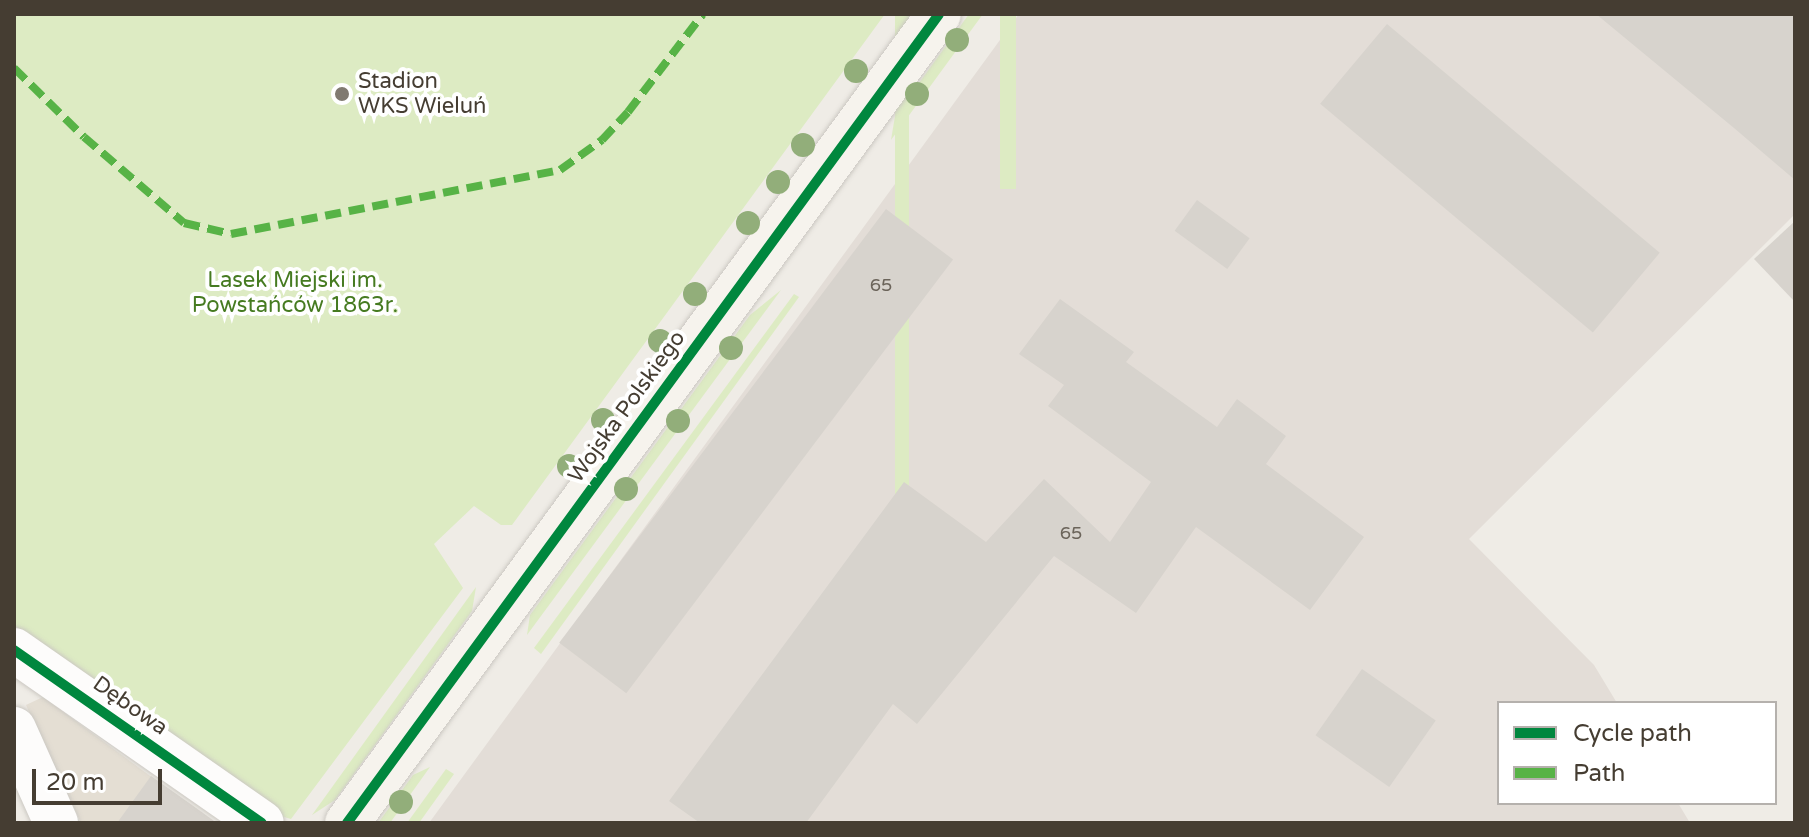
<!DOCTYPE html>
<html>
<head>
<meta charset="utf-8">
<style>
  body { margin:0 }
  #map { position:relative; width:1809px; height:837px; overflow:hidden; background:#efece6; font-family:"Varela Round",sans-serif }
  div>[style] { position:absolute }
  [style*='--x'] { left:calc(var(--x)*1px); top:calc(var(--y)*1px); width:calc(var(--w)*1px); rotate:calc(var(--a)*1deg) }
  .residential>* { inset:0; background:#e4ded3 }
  .industrial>* { inset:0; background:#e3ddd7 }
  .green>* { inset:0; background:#ddebc3; transform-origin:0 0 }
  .building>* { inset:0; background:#d7d3cd; transform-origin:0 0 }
  .roads { filter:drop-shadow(0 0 2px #cbc8c2) drop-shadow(0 0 2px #cbc8c2) }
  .street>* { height:44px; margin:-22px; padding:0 22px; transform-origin:22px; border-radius:22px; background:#fdfcfb }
  .secondary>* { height:44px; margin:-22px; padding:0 22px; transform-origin:22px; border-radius:22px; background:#f6f3ed }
  .quiet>* { height:8px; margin-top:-4px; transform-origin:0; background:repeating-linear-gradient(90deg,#57b346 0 16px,transparent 0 24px) }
  .cycleway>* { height:10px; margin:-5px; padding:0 5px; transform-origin:5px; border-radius:5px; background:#00873e }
  .trees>* { width:24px; height:24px; margin:-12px; border-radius:50%; background:#92ae7a }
  .dots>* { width:22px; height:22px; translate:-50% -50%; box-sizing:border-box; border:4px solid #fff; border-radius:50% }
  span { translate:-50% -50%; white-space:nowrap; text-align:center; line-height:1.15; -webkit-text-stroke:8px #fff; paint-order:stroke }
  .number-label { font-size:18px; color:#6b645a }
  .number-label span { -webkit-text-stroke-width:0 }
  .poi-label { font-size:22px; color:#453d32 }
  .left { translate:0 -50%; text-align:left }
  .park-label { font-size:22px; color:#467b21 }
  .street-label { font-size:22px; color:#453d32 }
  .frame { position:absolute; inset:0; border:16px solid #453d32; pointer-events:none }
  .legend { position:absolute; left:1497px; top:701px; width:280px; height:104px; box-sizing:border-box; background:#fff; border:2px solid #b5b1ad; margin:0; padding:10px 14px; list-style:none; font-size:24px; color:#453d32 }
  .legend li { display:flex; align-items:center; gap:16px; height:40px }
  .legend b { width:40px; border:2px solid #b5b1ad }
  .scale { position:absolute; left:32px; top:769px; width:130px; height:36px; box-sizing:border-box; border:4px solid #453d32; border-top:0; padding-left:10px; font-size:24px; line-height:28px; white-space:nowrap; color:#453d32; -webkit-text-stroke:6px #fff; paint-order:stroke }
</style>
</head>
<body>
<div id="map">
  <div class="residential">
    <div style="clip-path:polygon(43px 697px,214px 823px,81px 823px,26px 705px)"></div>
  </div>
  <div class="industrial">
    <div style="clip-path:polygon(1019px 14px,1795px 14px,1795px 214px,1469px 539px,1594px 665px,1617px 703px,1499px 703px,1499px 803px,1678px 803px,1690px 823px,429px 823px)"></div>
  </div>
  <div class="green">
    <div style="clip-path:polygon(14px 14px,885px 14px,512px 525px,501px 525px,474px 506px,434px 544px,463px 588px,291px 819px,257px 809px,14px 625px)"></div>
    <div style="left:895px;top:14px;width:14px;height:665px"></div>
    <div style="clip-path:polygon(969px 14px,983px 14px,891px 140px,895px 116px)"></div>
    <div style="left:1000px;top:14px;width:16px;height:175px"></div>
    <div style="clip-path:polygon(781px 290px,527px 635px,530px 615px,750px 315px)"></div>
    <div style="clip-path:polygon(794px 294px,799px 297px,541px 654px,534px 648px)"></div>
    <div style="clip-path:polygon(476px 587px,472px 611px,335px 800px,312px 815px)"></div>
    <div style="clip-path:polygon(430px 767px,390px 823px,378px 823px,413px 775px)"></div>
    <div style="clip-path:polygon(446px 769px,454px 774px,419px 823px,407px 823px)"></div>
  </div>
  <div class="building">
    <div style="clip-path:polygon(1596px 14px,1795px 14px,1795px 180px,1734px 128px)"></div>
    <div style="left:1387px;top:24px;width:356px;height:104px;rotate:40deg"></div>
    <div style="left:1197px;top:200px;width:65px;height:38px;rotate:36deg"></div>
    <div style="left:886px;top:209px;width:84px;height:543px;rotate:37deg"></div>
    <div style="clip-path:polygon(1795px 221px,1795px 302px,1754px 259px)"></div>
    <div style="clip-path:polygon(1060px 299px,1134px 352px,1126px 362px,1217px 427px,1237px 399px,1286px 436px,1266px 464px,1364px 537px,1310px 610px,1196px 527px,1136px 613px,1054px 556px,917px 724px,893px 704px,806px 823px,700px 823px,669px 801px,904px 482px,986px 542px,1044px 479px,1110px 542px,1151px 482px,1048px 406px,1064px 385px,1019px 354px)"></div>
    <div style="left:1362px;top:669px;width:90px;height:81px;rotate:35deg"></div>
    <div style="clip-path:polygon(151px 776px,192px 805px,217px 823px,117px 823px)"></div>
  </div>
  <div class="roads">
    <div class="street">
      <div style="--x:14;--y:650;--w:302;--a:34.9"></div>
      <div style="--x:14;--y:729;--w:103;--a:65.9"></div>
    </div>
    <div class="secondary">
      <div style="--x:347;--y:823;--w:1002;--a:-53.8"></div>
    </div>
  </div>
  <div class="quiet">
    <div style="--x:14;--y:68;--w:98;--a:44.6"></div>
    <div style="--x:84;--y:137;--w:132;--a:40.7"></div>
    <div style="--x:184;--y:223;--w:48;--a:13.2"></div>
    <div style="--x:231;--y:234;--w:335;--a:-11"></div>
    <div style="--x:560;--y:170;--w:52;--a:-35.5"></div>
    <div style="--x:602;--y:140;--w:38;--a:-47"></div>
    <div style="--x:628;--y:112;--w:123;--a:-52.6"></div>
  </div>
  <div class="cycleway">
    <div style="--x:14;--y:650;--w:302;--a:34.9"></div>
    <div style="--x:347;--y:823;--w:1002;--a:-53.8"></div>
  </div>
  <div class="trees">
    <div style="left:957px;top:40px"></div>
    <div style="left:856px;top:71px"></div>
    <div style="left:917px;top:94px"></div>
    <div style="left:803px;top:145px"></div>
    <div style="left:778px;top:182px"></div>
    <div style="left:748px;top:223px"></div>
    <div style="left:695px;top:294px"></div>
    <div style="left:660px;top:341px"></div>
    <div style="left:731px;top:348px"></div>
    <div style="left:603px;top:420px"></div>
    <div style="left:678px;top:421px"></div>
    <div style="left:569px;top:466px"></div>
    <div style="left:626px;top:489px"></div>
    <div style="left:401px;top:802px"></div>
  </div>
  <div class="dots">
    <div style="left:342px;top:94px;background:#807a71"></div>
  </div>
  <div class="number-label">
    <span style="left:881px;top:285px">65</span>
    <span style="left:1071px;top:533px">65</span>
  </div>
  <div class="poi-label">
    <span class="left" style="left:358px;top:94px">Stadion<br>WKS Wieluń</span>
  </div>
  <div class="park-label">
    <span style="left:295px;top:293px">Lasek Miejski im.<br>Powstańców 1863r.</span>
  </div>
  <div class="street-label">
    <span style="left:627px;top:407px;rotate:-54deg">Wojska Polskiego</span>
    <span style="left:130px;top:706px;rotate:35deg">Dębowa</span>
  </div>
  <div class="frame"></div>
  <ul class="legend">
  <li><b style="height:10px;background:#00873e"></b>Cycle path</li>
  <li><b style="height:10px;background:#57b346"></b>Path</li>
  </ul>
  <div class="scale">20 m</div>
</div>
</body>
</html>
